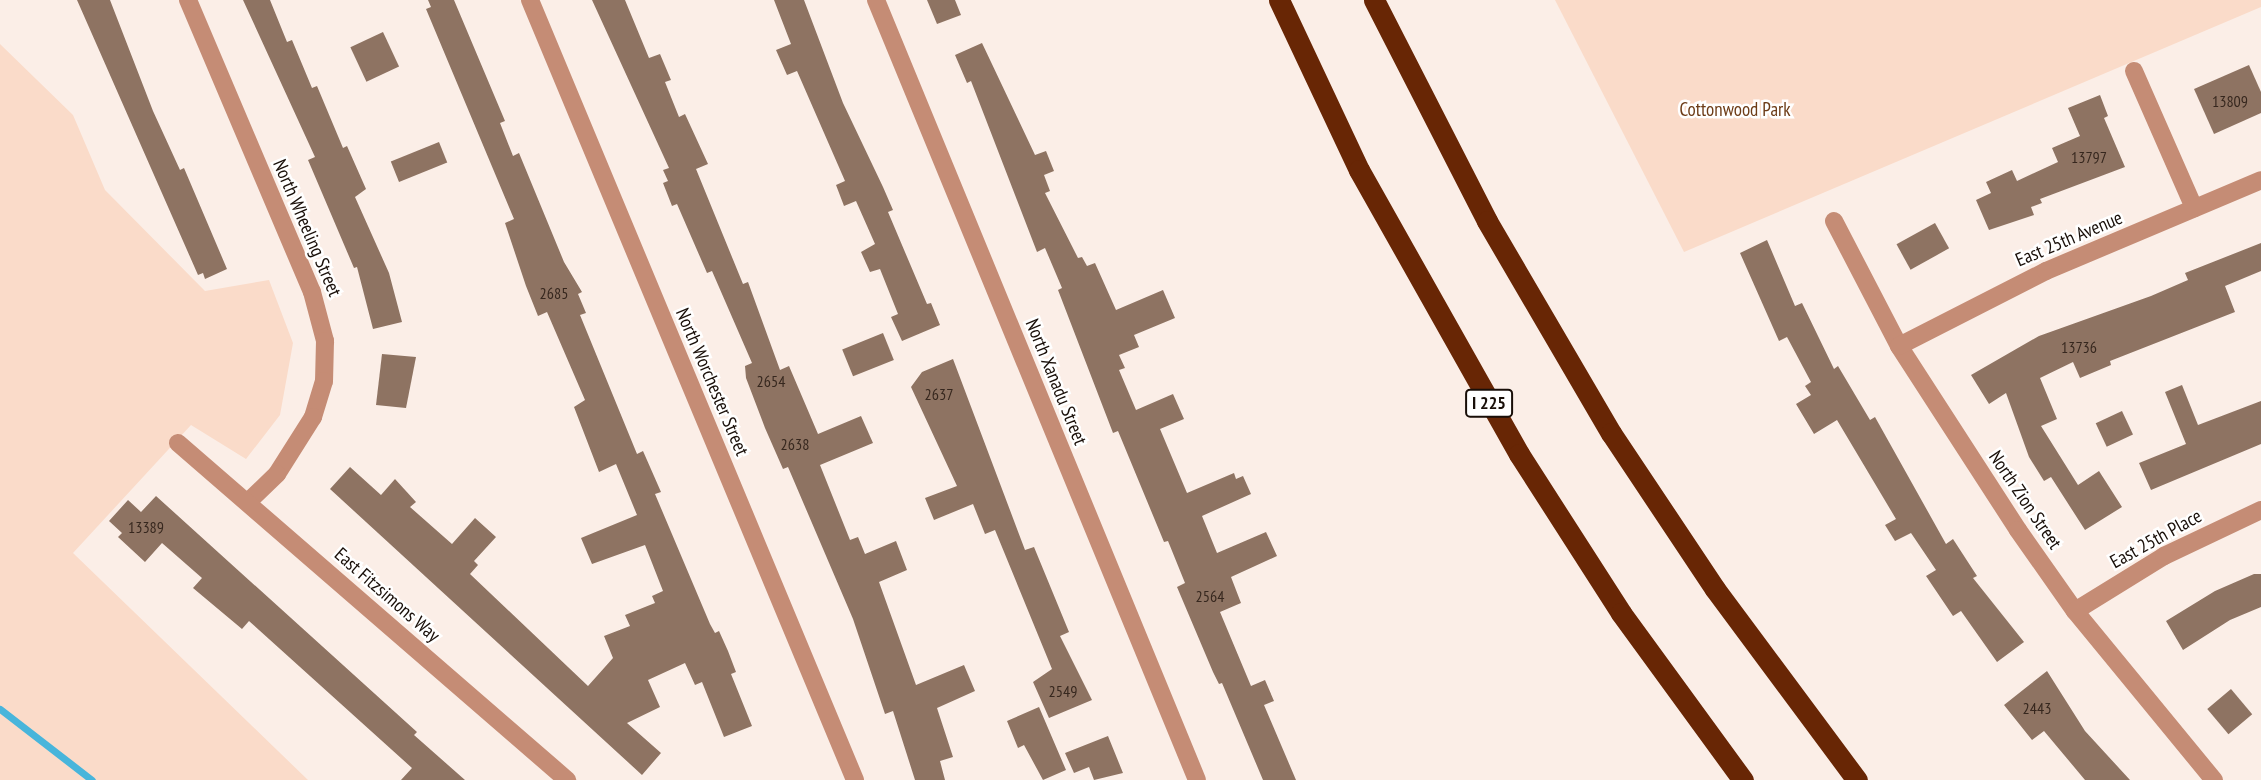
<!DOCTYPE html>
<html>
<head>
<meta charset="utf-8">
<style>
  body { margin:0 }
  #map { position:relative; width:2261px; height:780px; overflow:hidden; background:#fbeee7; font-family:"PT Sans Narrow",sans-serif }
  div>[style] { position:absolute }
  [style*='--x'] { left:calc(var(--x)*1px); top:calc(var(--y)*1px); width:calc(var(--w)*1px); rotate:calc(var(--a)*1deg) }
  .green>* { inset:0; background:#fadbc9 }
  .stream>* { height:7px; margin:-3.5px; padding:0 3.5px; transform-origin:3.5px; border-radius:3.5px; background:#48b5db }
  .building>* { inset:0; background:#8e7362; transform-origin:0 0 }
  .minor>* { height:18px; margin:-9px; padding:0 9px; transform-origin:9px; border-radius:9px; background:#c58c75 }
  .motorway>* { height:21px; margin:-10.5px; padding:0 10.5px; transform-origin:10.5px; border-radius:10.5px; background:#682605 }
  span { translate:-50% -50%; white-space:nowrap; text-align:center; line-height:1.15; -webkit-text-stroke:5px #fff; paint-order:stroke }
  .number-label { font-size:16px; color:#36271e }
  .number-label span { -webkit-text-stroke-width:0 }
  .shield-label span { padding:2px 5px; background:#fff; border:2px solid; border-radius:5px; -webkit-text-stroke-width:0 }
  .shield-label { font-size:18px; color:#180e08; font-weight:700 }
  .park-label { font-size:19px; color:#6c3b16 }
  .street-label { font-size:19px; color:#180e08 }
</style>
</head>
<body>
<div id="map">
  <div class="green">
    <div style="clip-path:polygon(1555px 0,2261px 0,2261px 7px,1684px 252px)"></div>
    <div style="clip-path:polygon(0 44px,73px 115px,105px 190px,205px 291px,269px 280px,293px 343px,280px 415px,246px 459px,191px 425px,73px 553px,308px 780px,0 780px)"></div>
  </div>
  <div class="stream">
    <div style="--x:0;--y:709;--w:116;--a:37.7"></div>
  </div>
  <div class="building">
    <div style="clip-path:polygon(77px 0,110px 0,153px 111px,180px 170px,184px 168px,227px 269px,205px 279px,203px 273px,198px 275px)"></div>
    <div style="clip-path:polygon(243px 0,270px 0,287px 42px,292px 40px,312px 88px,317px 86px,343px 148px,347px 146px,366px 189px,355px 197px,389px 273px,402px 322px,373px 329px,357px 267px,354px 268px,308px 160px,315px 157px)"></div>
    <div style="clip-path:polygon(428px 0,454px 0,505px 121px,500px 123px,513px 156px,519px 153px,564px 262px,582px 292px,578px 294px,586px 313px,580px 315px,637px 454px,643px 451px,661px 492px,655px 494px,710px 624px,715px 633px,719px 631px,728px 651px,736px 672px,731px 674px,752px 726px,724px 737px,702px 682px,695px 685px,685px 663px,648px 680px,660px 707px,627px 723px,661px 753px,642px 775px,330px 489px,350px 467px,381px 495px,395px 479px,416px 502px,410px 507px,452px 544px,475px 518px,496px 537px,474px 561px,478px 565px,470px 574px,588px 686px,613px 658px,604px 636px,630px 626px,625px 615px,655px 603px,652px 596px,663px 591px,645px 545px,592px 564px,581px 538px,637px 515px,616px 464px,599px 472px,574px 407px,585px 400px,547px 312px,538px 316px,526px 286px,505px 223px,514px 219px,426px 9px,431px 7px)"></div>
    <div style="clip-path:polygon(592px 0,625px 0,649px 58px,660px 54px,671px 80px,665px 82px,679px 117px,685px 114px,708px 164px,696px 169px,743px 284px,748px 282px,780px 370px,789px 366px,818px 434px,861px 416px,873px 443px,820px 465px,850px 540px,858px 537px,865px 554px,896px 541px,907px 570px,879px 582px,916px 685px,964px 665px,975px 691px,937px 708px,953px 757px,940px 761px,945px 780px,915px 780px,893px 711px,885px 714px,853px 619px,788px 467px,783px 469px,765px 428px,746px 378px,745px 366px,752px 363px,712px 271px,707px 273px,677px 204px,672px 206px,663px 183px,668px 181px,663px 170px,669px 168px)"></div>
    <div style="clip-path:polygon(774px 0,804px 0,843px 103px,883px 187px,893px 210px,888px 212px,927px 304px,931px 303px,940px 325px,902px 341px,891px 317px,898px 314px,880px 269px,870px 272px,861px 252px,875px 244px,856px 201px,844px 206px,836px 185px,845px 181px,797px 71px,787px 75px,776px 50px,791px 44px)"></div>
    <div style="clip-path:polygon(927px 0,955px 0,961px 15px,937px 24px)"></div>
    <div style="left:383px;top:32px;width:38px;height:36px;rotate:65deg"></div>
    <div style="clip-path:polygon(982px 43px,1035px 155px,1046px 151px,1054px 171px,1044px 175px,1050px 191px,1045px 193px,1078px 258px,1082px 257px,1087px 266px,1095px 263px,1116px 310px,1163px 290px,1175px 318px,1134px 335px,1139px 347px,1119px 355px,1125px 368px,1119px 370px,1136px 410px,1173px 394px,1184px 419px,1160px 429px,1187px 493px,1234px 473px,1236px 479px,1243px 476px,1251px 494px,1202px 516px,1217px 553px,1266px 532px,1277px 556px,1231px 577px,1241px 603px,1220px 612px,1251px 686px,1265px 680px,1274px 701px,1264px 705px,1296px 780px,1263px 780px,1222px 683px,1219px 684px,1213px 672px,1177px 587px,1185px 583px,1168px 541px,1164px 542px,1118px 431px,1113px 433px,1058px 290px,1062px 288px,1045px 248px,1037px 252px,971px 81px,967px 83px,955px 55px)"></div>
    <div style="clip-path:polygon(2249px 65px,2261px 92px,2261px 113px,2214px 134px,2194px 89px)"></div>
    <div style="clip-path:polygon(2100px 95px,2108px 116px,2104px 118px,2125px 167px,2040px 199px,2042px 203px,2031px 207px,2034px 215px,1989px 230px,1976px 200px,1991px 193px,1986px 182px,2012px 170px,2017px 181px,2058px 162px,2052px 148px,2080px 136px,2068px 108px)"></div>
    <div style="left:439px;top:142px;width:22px;height:52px;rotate:68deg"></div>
    <div style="left:1935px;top:223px;width:29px;height:44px;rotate:61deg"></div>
    <div style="clip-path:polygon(1767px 240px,1795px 306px,1802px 303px,1834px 369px,1838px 366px,1870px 420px,1875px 417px,1946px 544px,1953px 539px,1977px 576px,1973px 578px,2024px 642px,1997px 662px,1961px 611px,1953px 616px,1926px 576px,1936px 570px,1911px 533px,1895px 541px,1885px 525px,1896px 519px,1837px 420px,1814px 434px,1796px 404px,1811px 395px,1805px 386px,1811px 382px,1787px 337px,1779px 341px,1740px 253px)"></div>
    <div style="clip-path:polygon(2261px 243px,2261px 271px,2225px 286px,2235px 312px,2110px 361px,2111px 365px,2080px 378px,2073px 362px,2040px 378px,2057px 419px,2041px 426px,2078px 485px,2099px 471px,2122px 507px,2085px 530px,2051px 477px,2044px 481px,2029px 457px,2006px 393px,1989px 404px,1971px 375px,2039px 336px,2151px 296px,2188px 280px,2185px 273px)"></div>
    <div style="left:883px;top:333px;width:29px;height:44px;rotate:68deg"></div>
    <div style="clip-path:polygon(382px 354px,416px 357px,406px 408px,376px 405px)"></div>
    <div style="clip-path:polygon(953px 359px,1025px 550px,1034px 547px,1069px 632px,1060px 636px,1092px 700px,1049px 718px,1033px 682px,1052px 669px,995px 530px,985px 534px,973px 504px,934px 520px,925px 498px,957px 486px,911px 387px,922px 372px)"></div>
    <div style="clip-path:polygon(2182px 385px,2198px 425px,2261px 401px,2261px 444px,2151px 490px,2139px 463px,2186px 444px,2165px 392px)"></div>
    <div style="left:2122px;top:411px;width:26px;height:29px;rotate:65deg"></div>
    <div style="clip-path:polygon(156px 496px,417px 732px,414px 735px,465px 780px,401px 780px,412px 768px,249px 621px,242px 629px,193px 588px,202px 578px,162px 543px,145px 562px,118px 537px,122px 533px,109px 521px,128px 500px,141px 512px)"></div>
    <div style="clip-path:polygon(2254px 574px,2261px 574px,2261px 607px,2230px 620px,2183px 650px,2166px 621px,2215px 591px)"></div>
    <div style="clip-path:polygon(2047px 671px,2085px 731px,2130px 780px,2085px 780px,2044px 731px,2032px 740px,2004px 705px)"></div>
    <div style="left:2231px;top:689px;width:33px;height:31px;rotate:50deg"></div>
    <div style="clip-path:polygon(1039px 707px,1066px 770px,1043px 780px,1024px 745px,1018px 748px,1007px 721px)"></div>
    <div style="clip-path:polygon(1108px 736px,1123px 773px,1094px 780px,1089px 767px,1074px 773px,1065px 753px)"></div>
  </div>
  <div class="minor">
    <div style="--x:188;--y:0;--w:317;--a:67"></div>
    <div style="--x:312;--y:292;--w:51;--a:75.1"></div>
    <div style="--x:325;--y:341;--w:40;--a:91.4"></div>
    <div style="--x:324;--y:381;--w:38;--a:107"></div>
    <div style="--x:313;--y:417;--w:67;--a:122.3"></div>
    <div style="--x:277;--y:474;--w:40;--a:136"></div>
    <div style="--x:530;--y:0;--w:845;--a:67.38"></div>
    <div style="--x:876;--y:0;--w:843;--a:67.63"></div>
    <div style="--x:2134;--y:71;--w:150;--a:66.3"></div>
    <div style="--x:1834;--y:221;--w:141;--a:62.5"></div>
    <div style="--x:1899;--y:346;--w:219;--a:57.1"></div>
    <div style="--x:2018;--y:530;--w:99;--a:54.9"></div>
    <div style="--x:2075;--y:611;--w:219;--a:50.6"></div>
    <div style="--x:1899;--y:346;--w:165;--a:-27"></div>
    <div style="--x:2046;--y:271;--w:233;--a:-22.9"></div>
    <div style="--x:178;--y:443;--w:515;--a:40.9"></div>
    <div style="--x:2075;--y:611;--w:105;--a:-31.7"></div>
    <div style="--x:2164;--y:556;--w:107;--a:-25.4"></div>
  </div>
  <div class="motorway">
    <div style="--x:1279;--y:0;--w:188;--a:64.8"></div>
    <div style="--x:1359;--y:170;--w:326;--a:60.6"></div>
    <div style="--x:1519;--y:454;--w:189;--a:57.3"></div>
    <div style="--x:1621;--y:613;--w:207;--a:53.9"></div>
    <div style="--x:1374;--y:0;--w:248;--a:62.9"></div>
    <div style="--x:1487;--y:221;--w:246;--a:59.7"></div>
    <div style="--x:1611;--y:433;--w:187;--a:56.3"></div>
    <div style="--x:1715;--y:589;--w:238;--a:53.4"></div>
  </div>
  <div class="number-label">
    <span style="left:2230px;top:101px">13809</span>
    <span style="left:2089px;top:157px">13797</span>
    <span style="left:554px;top:293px">2685</span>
    <span style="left:2079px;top:347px">13736</span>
    <span style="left:771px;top:381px">2654</span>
    <span style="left:939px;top:394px">2637</span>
    <span style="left:795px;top:444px">2638</span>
    <span style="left:146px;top:527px">13389</span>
    <span style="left:1210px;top:596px">2564</span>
    <span style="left:1063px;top:691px">2549</span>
    <span style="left:2037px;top:708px">2443</span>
  </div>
  <div class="shield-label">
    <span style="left:1489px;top:403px">I 225</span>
  </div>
  <div class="park-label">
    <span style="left:1735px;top:110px">Cottonwood Park</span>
  </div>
  <div class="street-label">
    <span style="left:307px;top:228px;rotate:67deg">North Wheeling Street</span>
    <span style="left:2069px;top:239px;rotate:-23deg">East 25th Avenue</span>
    <span style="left:712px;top:382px;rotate:67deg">North Worchester Street</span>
    <span style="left:1056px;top:382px;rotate:68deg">North Xanadu Street</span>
    <span style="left:2025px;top:500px;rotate:56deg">North Zion Street</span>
    <span style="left:2156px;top:539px;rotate:-29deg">East 25th Place</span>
    <span style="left:387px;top:595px;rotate:41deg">East Fitzsimons Way</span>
  </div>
</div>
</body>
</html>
